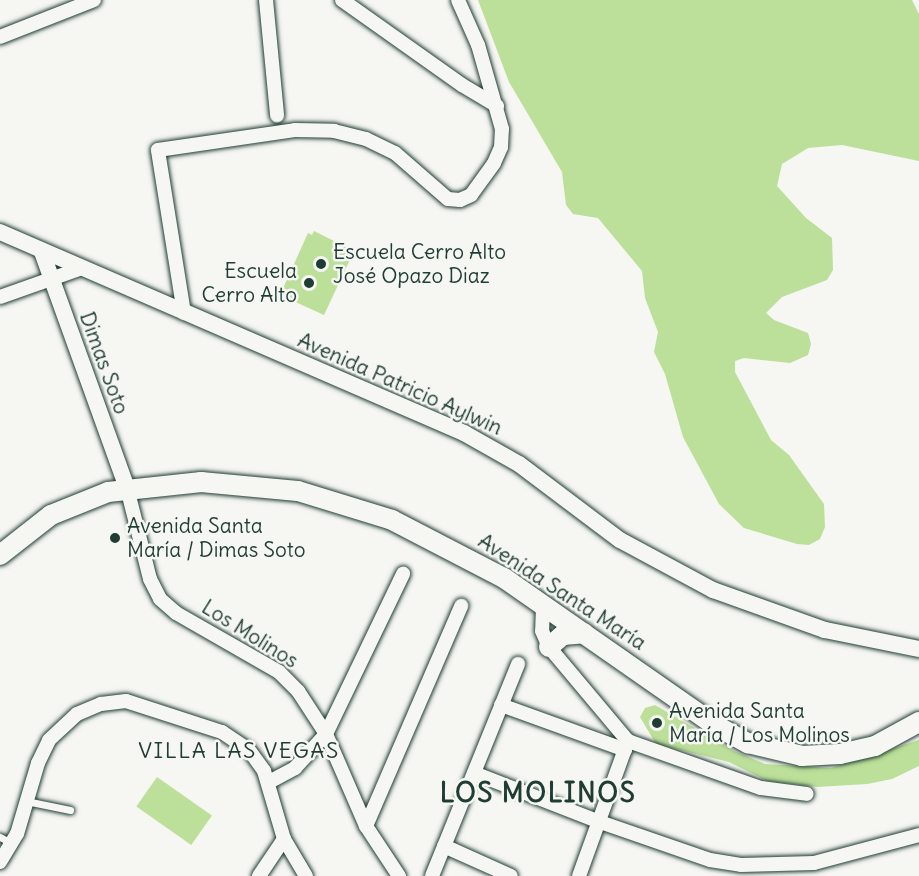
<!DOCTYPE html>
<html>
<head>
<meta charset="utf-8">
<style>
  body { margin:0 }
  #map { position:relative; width:919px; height:876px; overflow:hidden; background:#f6f6f2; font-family:Delius,sans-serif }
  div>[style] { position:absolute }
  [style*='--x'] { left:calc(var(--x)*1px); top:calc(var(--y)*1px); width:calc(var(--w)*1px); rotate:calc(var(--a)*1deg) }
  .green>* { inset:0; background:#bcdf99; transform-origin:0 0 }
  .roads { filter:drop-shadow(0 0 2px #1f3d34) drop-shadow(0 0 2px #1f3d34) }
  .service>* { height:7px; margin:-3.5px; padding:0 3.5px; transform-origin:3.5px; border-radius:3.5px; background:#f6f6f2 }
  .minor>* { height:14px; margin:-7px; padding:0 7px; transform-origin:7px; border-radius:7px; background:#f6f6f2 }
  .tertiary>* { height:16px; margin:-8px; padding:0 8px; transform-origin:8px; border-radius:8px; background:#f6f6f2 }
  .primary>* { height:20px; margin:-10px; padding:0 10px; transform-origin:10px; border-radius:10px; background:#f6f6f2 }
  .dots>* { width:16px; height:16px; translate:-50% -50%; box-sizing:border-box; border:3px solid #f6f6f2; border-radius:50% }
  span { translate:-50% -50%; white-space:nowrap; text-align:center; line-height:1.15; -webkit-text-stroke:5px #f6f6f2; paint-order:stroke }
  .poi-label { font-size:21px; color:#1f3d34 }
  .left { translate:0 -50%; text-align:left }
  .right { translate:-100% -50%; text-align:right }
  .street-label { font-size:21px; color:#1f3d34 }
  .neighbourhood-label { font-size:22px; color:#1f3d34; letter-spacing:1.5px }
  .district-label { font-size:27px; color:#1f3d34; font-weight:700; letter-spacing:1.5px }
</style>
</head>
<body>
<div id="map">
  <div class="green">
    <div style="clip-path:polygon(478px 0,912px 0,919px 14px,919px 161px,842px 145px,808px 148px,782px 164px,777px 186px,806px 218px,832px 238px,833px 270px,827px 280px,782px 297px,766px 313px,774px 320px,808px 333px,811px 344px,808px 355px,790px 363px,744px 358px,735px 361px,735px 372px,771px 440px,789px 455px,824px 504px,825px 527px,820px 539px,809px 545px,797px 544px,744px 528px,719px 504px,683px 437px,665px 374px,654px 352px,658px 332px,645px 298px,642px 271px,598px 218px,573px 214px,566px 205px,562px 172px,509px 82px)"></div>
    <div style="clip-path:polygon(314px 231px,354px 251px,324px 315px,280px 295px,308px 233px,312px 235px)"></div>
    <div style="clip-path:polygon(655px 705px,734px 751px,765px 764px,831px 768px,919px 740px,919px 766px,892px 779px,867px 784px,817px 787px,767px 781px,729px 762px,656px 744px,640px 717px,645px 708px)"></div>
    <div style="left:157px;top:777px;width:67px;height:36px;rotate:35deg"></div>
  </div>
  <div class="roads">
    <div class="service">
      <div style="--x:26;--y:801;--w:45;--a:11.6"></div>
      <div style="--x:0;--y:837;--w:15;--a:28"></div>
    </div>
    <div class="minor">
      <div style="--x:266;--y:0;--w:116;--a:84.5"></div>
      <div style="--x:342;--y:0;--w:147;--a:35.3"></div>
      <div style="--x:462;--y:85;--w:41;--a:31"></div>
      <div style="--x:0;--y:37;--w:101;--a:-21.5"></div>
      <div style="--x:0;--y:297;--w:84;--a:-19.5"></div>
      <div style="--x:184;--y:313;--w:165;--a:-99.1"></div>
      <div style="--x:158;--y:150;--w:138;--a:-8.3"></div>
      <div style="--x:295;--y:130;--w:39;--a:1"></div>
      <div style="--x:334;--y:131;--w:33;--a:14"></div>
      <div style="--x:366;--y:139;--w:32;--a:26"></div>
      <div style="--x:395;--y:153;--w:70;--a:41"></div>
      <div style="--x:448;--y:199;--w:12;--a:5"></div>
      <div style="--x:460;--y:200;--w:12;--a:-24"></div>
      <div style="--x:471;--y:195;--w:39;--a:-54"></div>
      <div style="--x:494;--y:163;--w:17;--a:-66"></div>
      <div style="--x:501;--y:147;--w:18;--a:-87"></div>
      <div style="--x:502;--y:129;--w:87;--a:-105.9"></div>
      <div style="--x:478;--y:45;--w:49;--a:-114"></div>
      <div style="--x:127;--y:488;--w:94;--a:75.8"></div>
      <div style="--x:150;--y:579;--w:22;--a:63"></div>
      <div style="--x:160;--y:599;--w:21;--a:41"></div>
      <div style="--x:176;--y:613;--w:119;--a:29.8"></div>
      <div style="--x:279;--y:672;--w:27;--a:45"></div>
      <div style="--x:298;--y:691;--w:51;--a:56.9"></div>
      <div style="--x:326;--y:734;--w:100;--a:66.5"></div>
      <div style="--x:366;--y:826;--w:60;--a:56.6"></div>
      <div style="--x:543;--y:606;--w:25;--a:92"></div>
      <div style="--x:542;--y:631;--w:17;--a:66"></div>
      <div style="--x:549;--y:647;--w:123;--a:50"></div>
      <div style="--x:628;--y:741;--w:141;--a:19.5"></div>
      <div style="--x:761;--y:788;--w:46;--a:7.4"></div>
      <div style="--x:501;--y:705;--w:132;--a:19.9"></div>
      <div style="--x:474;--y:773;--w:135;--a:21.3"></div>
      <div style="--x:600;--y:822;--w:116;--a:19.1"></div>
      <div style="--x:710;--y:860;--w:31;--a:9"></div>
      <div style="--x:741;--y:865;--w:73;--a:-1.6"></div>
      <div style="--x:814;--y:863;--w:109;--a:-14.9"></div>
      <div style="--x:269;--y:782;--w:30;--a:-28"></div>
      <div style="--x:295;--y:768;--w:46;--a:-47.6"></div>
      <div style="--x:326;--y:734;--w:178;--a:-64.3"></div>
      <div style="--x:366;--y:826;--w:240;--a:-66.6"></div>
      <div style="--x:444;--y:846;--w:73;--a:24.1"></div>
      <div style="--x:0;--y:862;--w:33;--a:-59"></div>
      <div style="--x:17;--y:834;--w:74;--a:-73.5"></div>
      <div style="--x:38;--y:763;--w:25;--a:-64"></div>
      <div style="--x:49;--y:740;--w:38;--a:-43"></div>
      <div style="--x:77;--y:714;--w:26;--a:-23"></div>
      <div style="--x:101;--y:704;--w:25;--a:-7"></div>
      <div style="--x:126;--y:701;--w:101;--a:17.9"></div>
      <div style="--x:222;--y:732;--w:32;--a:34"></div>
      <div style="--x:249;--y:750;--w:26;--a:54"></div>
      <div style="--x:264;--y:771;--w:71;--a:73.6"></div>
      <div style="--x:284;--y:839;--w:43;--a:59.3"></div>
      <div style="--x:259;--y:876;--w:45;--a:-56"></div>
      <div style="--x:432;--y:876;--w:229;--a:-67.9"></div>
      <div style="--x:579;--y:876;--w:144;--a:-70.1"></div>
    </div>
    <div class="tertiary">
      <div style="--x:0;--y:232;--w:506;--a:23.42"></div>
      <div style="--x:464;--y:433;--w:63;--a:29.4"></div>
      <div style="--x:519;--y:464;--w:126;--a:37"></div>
      <div style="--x:620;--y:540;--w:106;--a:28.3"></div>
      <div style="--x:713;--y:590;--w:119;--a:19.7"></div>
      <div style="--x:825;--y:630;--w:96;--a:11.4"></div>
      <div style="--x:42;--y:252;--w:251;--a:70.2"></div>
    </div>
    <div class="primary">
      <div style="--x:0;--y:555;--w:65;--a:-38.1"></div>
      <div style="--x:51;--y:515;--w:61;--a:-22"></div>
      <div style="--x:108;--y:492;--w:94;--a:-6.1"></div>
      <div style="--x:201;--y:482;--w:97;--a:5.3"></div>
      <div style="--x:298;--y:491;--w:98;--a:17.1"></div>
      <div style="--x:392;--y:520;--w:126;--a:27.4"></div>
      <div style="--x:504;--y:578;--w:257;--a:34.9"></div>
      <div style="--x:715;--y:725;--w:38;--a:29"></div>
      <div style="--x:748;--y:743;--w:56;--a:13.5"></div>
      <div style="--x:802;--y:756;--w:38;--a:-3"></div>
      <div style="--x:840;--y:754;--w:36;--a:-13"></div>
      <div style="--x:875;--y:746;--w:50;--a:-28.6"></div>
      <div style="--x:549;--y:647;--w:18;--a:-41"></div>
      <div style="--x:563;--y:635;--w:21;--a:-5"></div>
    </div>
  </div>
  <div class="dots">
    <div style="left:321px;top:264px;background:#1f3d34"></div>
    <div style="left:309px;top:283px;background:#1f3d34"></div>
    <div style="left:115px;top:538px;background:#1f3d34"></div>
    <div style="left:657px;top:723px;background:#1f3d34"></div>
  </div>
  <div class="poi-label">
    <span class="left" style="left:333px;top:264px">Escuela Cerro Alto<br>José Opazo Diaz</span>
    <span class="right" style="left:297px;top:283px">Escuela<br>Cerro Alto</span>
    <span class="left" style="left:127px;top:538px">Avenida Santa<br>María / Dimas Soto</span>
    <span class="left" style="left:669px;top:723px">Avenida Santa<br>María / Los Molinos</span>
  </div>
  <div class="street-label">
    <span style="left:104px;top:363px;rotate:70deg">Dimas Soto</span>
    <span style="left:400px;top:384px;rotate:24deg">Avenida Patricio Aylwin</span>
    <span style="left:562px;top:592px;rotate:33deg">Avenida Santa María</span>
    <span style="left:250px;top:634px;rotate:32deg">Los Molinos</span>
  </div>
  <div class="neighbourhood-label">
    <span style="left:239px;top:751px">VILLA LAS VEGAS</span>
  </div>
  <div class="district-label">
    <span style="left:538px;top:793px">LOS MOLINOS</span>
  </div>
</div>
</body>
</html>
